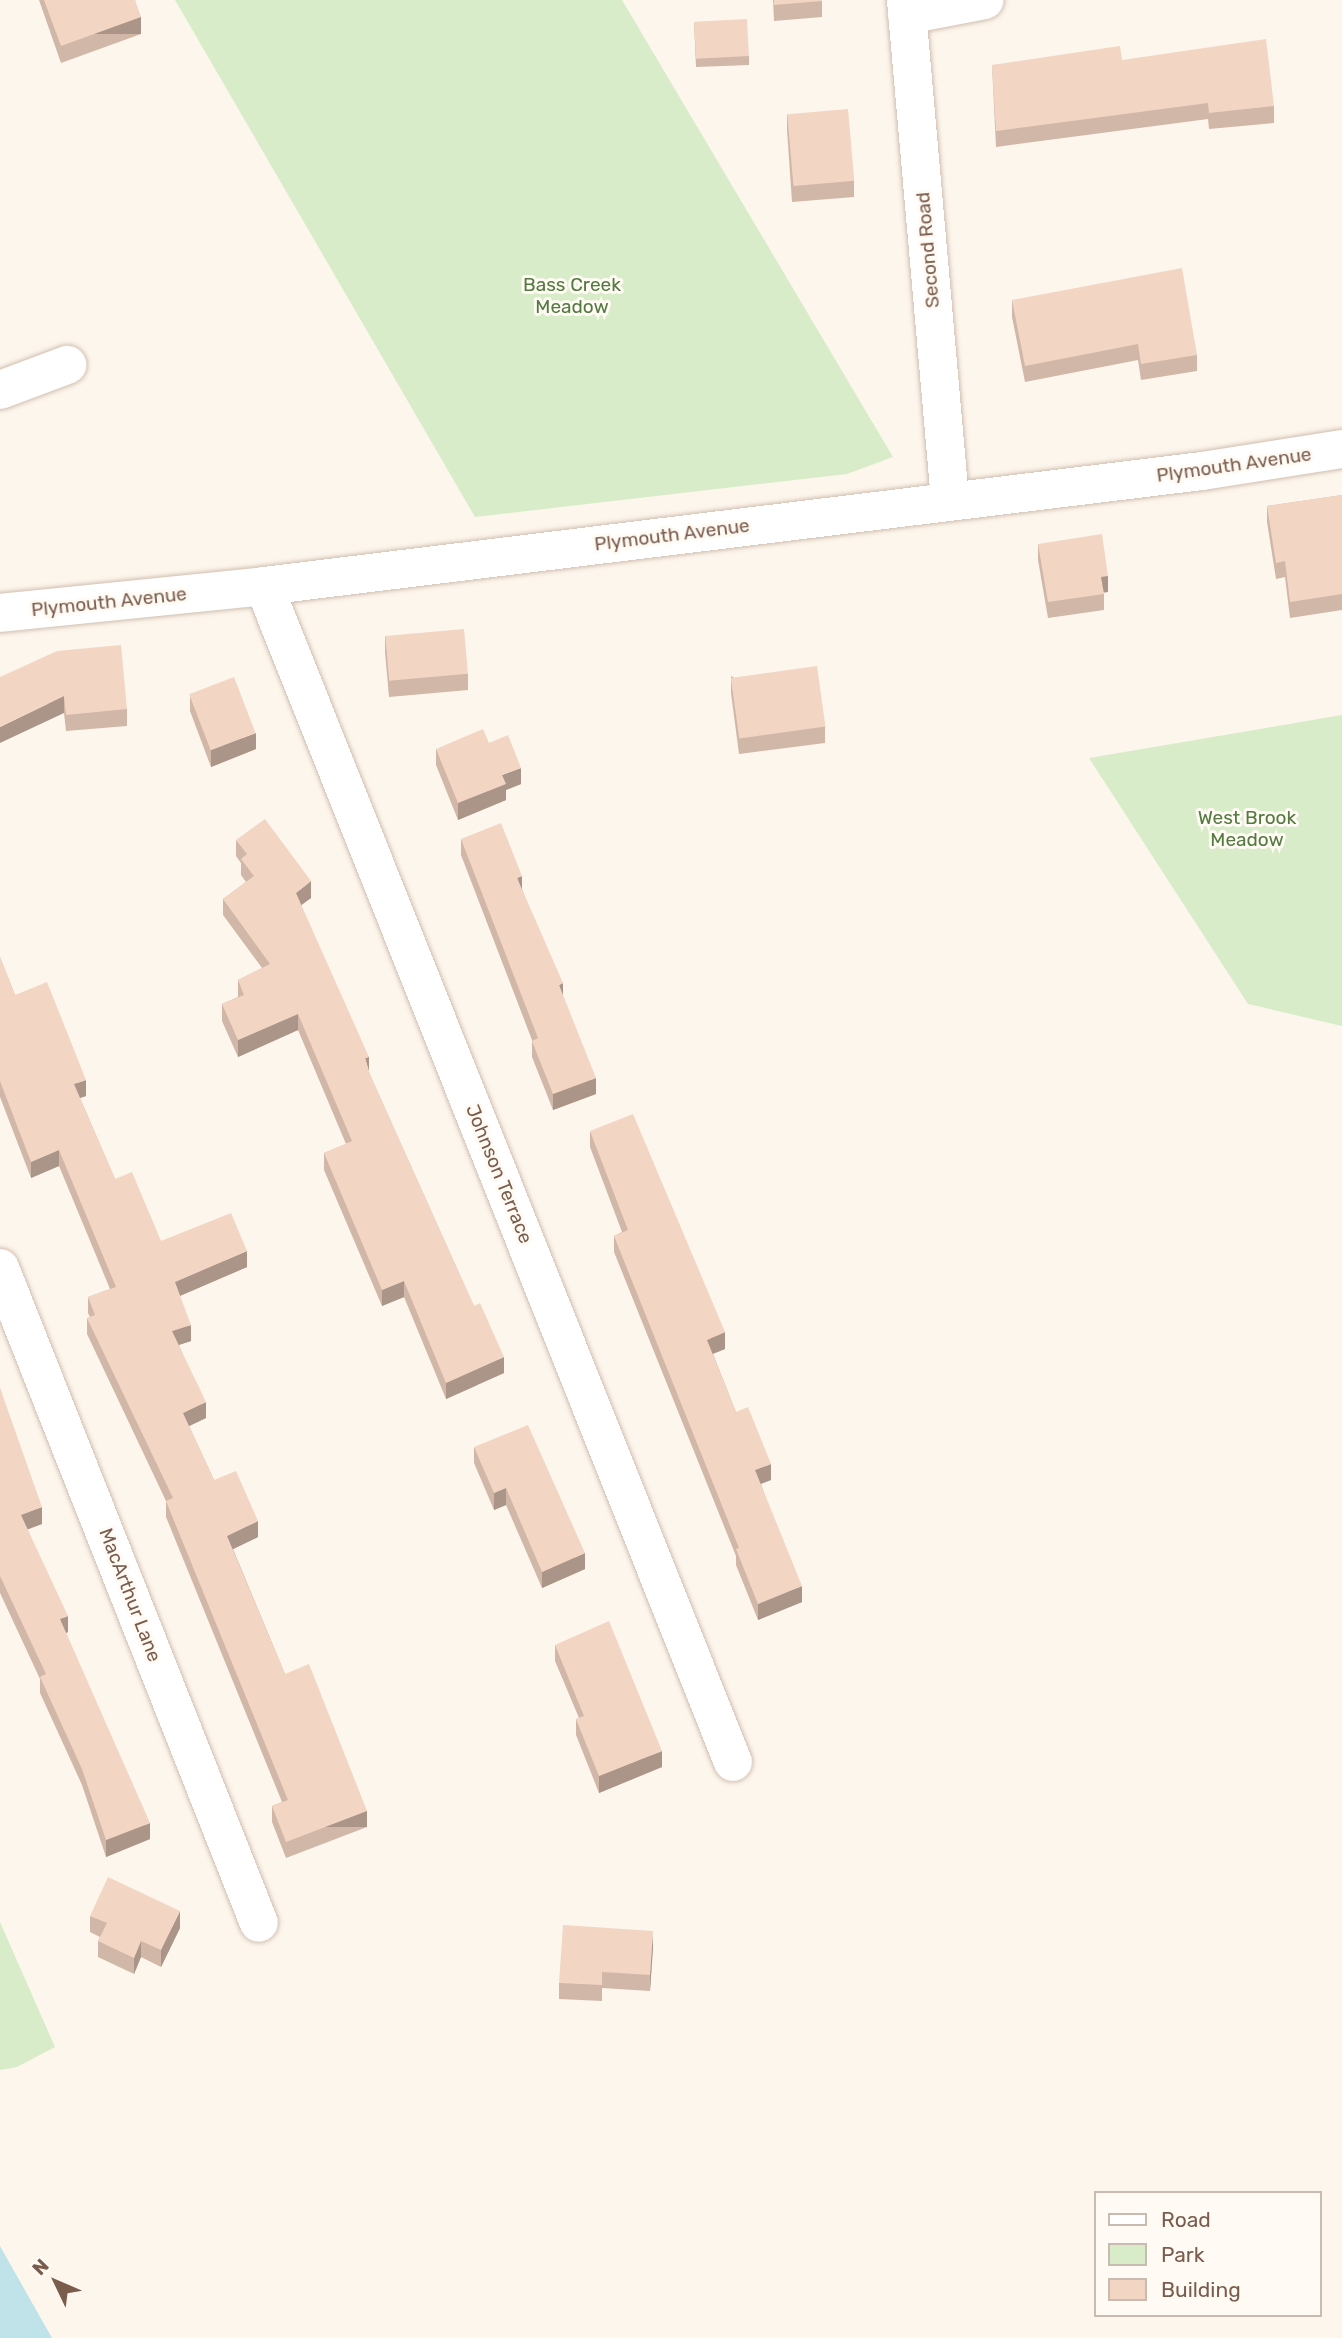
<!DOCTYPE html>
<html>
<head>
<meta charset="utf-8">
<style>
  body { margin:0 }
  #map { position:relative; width:1342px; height:2338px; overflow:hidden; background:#fdf6ec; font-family:Rubik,sans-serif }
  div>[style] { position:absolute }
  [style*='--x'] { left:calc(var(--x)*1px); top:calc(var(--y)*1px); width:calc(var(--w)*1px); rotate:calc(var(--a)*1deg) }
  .green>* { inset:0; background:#d8ecc9 }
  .water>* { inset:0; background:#bfe3e8 }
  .roads { filter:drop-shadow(0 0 2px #d1beb0) drop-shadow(0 0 2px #d1beb0) }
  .minor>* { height:38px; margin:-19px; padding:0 19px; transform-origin:19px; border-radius:19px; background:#fff }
  .tertiary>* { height:38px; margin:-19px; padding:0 19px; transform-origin:19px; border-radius:19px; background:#fff }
  .wall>* { inset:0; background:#d1b7a8 }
  .shaded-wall>* { inset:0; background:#aa9588; transform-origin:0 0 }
  .building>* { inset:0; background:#f3d5c3; transform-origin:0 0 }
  span { translate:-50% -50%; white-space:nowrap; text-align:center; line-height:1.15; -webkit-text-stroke:6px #fffaf3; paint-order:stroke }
  .street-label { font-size:19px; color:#7a5c4d }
  .park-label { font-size:19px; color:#537a41 }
  .legend { position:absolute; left:1094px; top:2191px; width:228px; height:126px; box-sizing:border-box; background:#fffaf3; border:2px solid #cabbb1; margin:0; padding:9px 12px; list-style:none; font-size:21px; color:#7a5c4d }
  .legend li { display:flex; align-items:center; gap:14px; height:35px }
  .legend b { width:35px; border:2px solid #cabbb1 }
  .north { position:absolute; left:21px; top:2247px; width:70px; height:70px; -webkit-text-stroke:5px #fffaf3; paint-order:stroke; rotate:314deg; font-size:19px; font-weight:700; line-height:28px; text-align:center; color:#7a5c4d }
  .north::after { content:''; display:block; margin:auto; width:24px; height:32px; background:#7a5c4d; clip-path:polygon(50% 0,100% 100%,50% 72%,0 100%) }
</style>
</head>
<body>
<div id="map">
  <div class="green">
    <div style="clip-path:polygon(175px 0,622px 0,893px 457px,847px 474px,475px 517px)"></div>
    <div style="clip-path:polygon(1342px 715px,1342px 1026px,1248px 1004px,1089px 758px)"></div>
    <div style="clip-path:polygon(0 1922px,55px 2047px,17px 2067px,0 2070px)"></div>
  </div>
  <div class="water">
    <div style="clip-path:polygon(0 2246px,52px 2338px,0 2338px)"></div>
  </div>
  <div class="roads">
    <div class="minor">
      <div style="--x:906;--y:0;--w:502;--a:84.97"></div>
      <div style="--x:907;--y:15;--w:79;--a:-10.9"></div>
      <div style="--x:0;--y:390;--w:72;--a:-20.5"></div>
      <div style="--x:264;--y:586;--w:1266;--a:68.26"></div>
      <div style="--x:0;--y:1268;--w:704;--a:68.43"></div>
    </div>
    <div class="tertiary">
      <div style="--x:0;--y:613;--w:265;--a:-5.8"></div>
      <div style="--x:264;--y:586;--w:945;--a:-6.99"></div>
      <div style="--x:1202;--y:471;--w:142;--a:-8.9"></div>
    </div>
  </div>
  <div class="wall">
    <div style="clip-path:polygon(39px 0,135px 0,141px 34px,61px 63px)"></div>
    <div style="clip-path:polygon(773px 0,822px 0,822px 17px,774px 21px)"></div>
    <div style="clip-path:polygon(694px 22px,749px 56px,749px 65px,696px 67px)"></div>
    <div style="clip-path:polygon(1122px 60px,1274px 106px,1274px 123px,1209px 129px,1208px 119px,996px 147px,992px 65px)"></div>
    <div style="clip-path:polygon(787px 114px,854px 181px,854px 197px,792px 202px,787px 130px)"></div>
    <div style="clip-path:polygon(1012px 300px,1197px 355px,1197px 371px,1141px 380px,1138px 360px,1025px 382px,1012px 317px)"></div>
    <div style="clip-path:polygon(1342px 495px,1342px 610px,1290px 618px,1285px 577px,1276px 579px,1267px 522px,1267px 506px)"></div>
    <div style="clip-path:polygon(1038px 544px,1108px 592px,1104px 593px,1104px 610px,1048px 618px,1038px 560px)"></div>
    <div style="clip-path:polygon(385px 636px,468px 674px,468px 690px,389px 697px,385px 652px)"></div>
    <div style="clip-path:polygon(731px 676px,825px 726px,825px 743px,739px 754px,731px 693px)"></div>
    <div style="clip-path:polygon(0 677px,127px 709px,127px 726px,66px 731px,64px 713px)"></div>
    <div style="clip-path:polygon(190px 695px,256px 749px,211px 767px,190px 711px)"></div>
    <div style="clip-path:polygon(436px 749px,521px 784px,506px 790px,506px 800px,458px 820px,436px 765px)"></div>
    <div style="clip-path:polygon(461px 839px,522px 889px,563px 996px,596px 1094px,553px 1110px,532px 1057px,532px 1040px,461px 855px)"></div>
    <div style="clip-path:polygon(236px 840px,311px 898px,301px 905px,371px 1077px,504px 1373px,446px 1399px,404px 1297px,382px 1306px,324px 1170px,324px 1153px,346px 1144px,298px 1030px,238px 1057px,222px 1021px,222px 1004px,238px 997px,238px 980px,262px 968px,223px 915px,223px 899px,246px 882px,241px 875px,241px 863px,236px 856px)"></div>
    <div style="clip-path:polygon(0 957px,15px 995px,86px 1096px,80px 1098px,115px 1179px,161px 1241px,247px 1267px,180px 1296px,191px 1341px,179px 1345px,206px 1418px,189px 1426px,214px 1480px,258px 1537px,233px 1549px,285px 1674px,367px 1827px,286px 1858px,272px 1822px,272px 1806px,282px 1802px,166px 1517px,166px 1501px,87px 1334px,87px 1318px,90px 1317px,88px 1313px,88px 1297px,110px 1289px,59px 1166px,31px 1178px,0 1097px)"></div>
    <div style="clip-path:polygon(590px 1131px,725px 1349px,713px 1354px,736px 1412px,771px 1480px,761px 1484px,802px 1602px,758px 1620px,736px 1565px,736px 1556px,614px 1252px,614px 1236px,622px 1232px,590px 1147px)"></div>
    <div style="clip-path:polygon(0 1388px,42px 1524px,27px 1529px,68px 1632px,66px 1633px,150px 1839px,106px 1857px,82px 1785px,40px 1693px,40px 1679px,0 1593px)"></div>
    <div style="clip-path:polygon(474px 1447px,585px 1569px,542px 1588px,506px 1505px,494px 1510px,474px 1463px)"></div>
    <div style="clip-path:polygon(555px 1645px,662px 1767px,599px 1793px,576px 1735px,576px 1719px,579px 1718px,555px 1661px)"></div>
    <div style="clip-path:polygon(90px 1916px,180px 1928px,161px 1967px,141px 1957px,134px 1974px,98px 1957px,98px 1941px,100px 1937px,90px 1932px)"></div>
    <div style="clip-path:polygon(653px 1947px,650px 1991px,602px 1988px,602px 2001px,559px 1999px,559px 1983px)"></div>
  </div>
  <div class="shaded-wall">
    <div style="left:141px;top:17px;width:17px;height:85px;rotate:90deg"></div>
    <div style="left:1108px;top:576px;width:16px;height:7px;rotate:90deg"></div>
    <div style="clip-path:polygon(64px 696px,64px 713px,0 743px,0 727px)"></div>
    <div style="clip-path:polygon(256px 733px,256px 749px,211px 767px,211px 750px)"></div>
    <div style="clip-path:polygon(521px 768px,521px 784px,506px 790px,506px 800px,458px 820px,458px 803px,502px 775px)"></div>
    <div style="clip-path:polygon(522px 876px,522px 892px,517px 878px)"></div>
    <div style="clip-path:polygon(311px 881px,311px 898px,296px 909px,296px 893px)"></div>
    <div style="clip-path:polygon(563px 983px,563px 999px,559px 985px)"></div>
    <div style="clip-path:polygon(298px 1014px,298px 1030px,238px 1057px,238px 1040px)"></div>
    <div style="clip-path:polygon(369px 1057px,369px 1073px,365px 1058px)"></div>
    <div style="clip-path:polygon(596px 1078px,596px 1094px,553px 1110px,553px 1094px)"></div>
    <div style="clip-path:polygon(86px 1080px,86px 1096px,74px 1100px,74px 1084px)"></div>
    <div style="clip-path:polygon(59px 1150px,59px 1166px,31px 1178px,31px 1162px)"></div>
    <div style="clip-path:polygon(247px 1251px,247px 1267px,175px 1298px,175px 1282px)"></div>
    <div style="clip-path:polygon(404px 1281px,404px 1297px,382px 1306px,382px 1290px)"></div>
    <div style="clip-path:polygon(191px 1325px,191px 1341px,172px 1347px,172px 1331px)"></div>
    <div style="clip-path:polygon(725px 1332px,725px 1349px,707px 1356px,707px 1340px)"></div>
    <div style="clip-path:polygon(504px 1357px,504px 1373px,446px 1399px,446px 1383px)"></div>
    <div style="clip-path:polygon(206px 1402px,206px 1418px,183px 1429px,183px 1413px)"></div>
    <div style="clip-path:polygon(771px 1464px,771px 1480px,755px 1486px,755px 1470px)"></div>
    <div style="clip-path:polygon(506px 1488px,506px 1505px,494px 1510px,494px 1493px)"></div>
    <div style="clip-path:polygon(42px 1507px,42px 1524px,21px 1532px,21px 1515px)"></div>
    <div style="clip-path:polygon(258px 1521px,258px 1537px,227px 1552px,227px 1536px)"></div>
    <div style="clip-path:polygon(585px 1553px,585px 1569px,542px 1588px,542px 1572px)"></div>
    <div style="clip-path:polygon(802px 1586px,802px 1602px,758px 1620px,758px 1604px)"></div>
    <div style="clip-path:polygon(68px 1616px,68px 1632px,60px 1636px,60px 1619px)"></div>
    <div style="clip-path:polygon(662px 1751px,662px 1767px,599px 1793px,599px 1776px)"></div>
    <div style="left:367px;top:1811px;width:16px;height:87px;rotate:90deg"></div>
    <div style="clip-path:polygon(150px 1823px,150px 1839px,106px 1857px,106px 1840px)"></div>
    <div style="clip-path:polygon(180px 1911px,180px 1928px,161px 1967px,161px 1950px)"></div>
    <div style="clip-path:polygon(653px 1931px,653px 1947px,650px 1991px,650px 1975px)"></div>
    <div style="clip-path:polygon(141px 1941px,141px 1957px,134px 1974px,134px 1958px)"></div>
  </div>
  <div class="building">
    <div style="clip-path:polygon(44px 0,135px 0,141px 17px,61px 46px)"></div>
    <div style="clip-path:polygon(774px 0,822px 0,822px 1px,774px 5px)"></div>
    <div style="left:747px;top:19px;width:37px;height:53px;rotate:87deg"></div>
    <div style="clip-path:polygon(1266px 39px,1274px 106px,1209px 113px,1208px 103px,996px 131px,992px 65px,1120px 46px,1122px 60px)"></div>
    <div style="left:848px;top:109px;width:72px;height:61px;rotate:85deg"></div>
    <div style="clip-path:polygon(1182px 268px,1197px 355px,1141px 364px,1138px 344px,1025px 366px,1012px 300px)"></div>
    <div style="clip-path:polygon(1342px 495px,1342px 594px,1290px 602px,1285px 561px,1276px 563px,1267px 506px)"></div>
    <div style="clip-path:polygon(1102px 534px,1108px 576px,1101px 577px,1104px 594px,1048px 602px,1038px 544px)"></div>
    <div style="left:464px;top:629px;width:45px;height:79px;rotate:85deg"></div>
    <div style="clip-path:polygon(121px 645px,127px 709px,66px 715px,64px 696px,0 727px,0 677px,57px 651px)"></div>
    <div style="left:817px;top:666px;width:61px;height:87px;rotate:82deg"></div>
    <div style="left:234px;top:677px;width:60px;height:48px;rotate:69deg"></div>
    <div style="clip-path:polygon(483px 729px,489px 743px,508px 735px,521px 768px,502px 775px,506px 784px,458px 803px,436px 749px)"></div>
    <div style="clip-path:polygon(265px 819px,311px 881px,296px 893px,369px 1057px,365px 1058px,371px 1077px,474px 1306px,480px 1303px,504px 1357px,446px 1383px,404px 1281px,382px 1290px,324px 1153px,352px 1141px,298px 1014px,238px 1040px,222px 1004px,244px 995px,238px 980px,270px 964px,223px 899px,254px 876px,241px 859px,247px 854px,236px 840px)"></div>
    <div style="clip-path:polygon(501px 823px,522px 876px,517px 878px,563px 983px,559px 985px,596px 1078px,553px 1094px,532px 1041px,538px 1038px,461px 839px)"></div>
    <div style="clip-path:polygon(0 957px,15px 995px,47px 982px,86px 1080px,74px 1084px,115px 1179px,132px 1172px,161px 1241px,231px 1213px,247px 1251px,175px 1282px,191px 1325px,172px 1331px,206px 1402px,183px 1413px,214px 1480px,236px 1471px,258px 1521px,227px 1536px,285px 1674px,309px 1664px,367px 1811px,286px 1842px,272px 1806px,288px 1800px,166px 1501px,173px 1498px,87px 1318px,95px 1315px,88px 1297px,116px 1287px,59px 1150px,31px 1162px,0 1081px)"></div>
    <div style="clip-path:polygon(633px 1114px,725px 1332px,707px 1340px,736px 1412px,748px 1407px,771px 1464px,755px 1470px,802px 1586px,758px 1604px,736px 1549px,739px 1548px,614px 1236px,628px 1230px,590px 1131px)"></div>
    <div style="clip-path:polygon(0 1388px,42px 1507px,21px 1515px,68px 1616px,60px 1619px,150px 1823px,106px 1840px,82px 1769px,40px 1677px,46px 1674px,0 1576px)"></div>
    <div style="clip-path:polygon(528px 1425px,585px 1553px,542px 1572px,506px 1488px,494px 1493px,474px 1447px)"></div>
    <div style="clip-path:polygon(609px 1621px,662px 1751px,599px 1776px,576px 1719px,584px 1716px,555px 1645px)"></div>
    <div style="clip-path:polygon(108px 1877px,180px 1911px,161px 1950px,141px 1941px,134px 1958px,98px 1941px,107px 1923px,90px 1916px)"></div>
    <div style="clip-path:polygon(563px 1925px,653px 1931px,650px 1975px,602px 1972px,602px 1985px,559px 1983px)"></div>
  </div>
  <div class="street-label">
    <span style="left:928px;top:250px;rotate:-95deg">Second Road</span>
    <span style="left:1234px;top:465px;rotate:-8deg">Plymouth Avenue</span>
    <span style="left:672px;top:535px;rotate:-7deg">Plymouth Avenue</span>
    <span style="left:109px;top:602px;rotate:-6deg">Plymouth Avenue</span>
    <span style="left:499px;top:1174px;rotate:68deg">Johnson Terrace</span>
    <span style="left:130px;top:1595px;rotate:69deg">MacArthur Lane</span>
  </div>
  <div class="park-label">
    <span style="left:572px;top:296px">Bass Creek<br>Meadow</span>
    <span style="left:1247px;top:829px">West Brook<br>Meadow</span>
  </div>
  <ul class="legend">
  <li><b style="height:9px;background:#fff"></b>Road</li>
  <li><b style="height:19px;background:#d8ecc9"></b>Park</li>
  <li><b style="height:19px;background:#f3d5c3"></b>Building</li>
  </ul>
  <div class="north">N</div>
</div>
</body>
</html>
